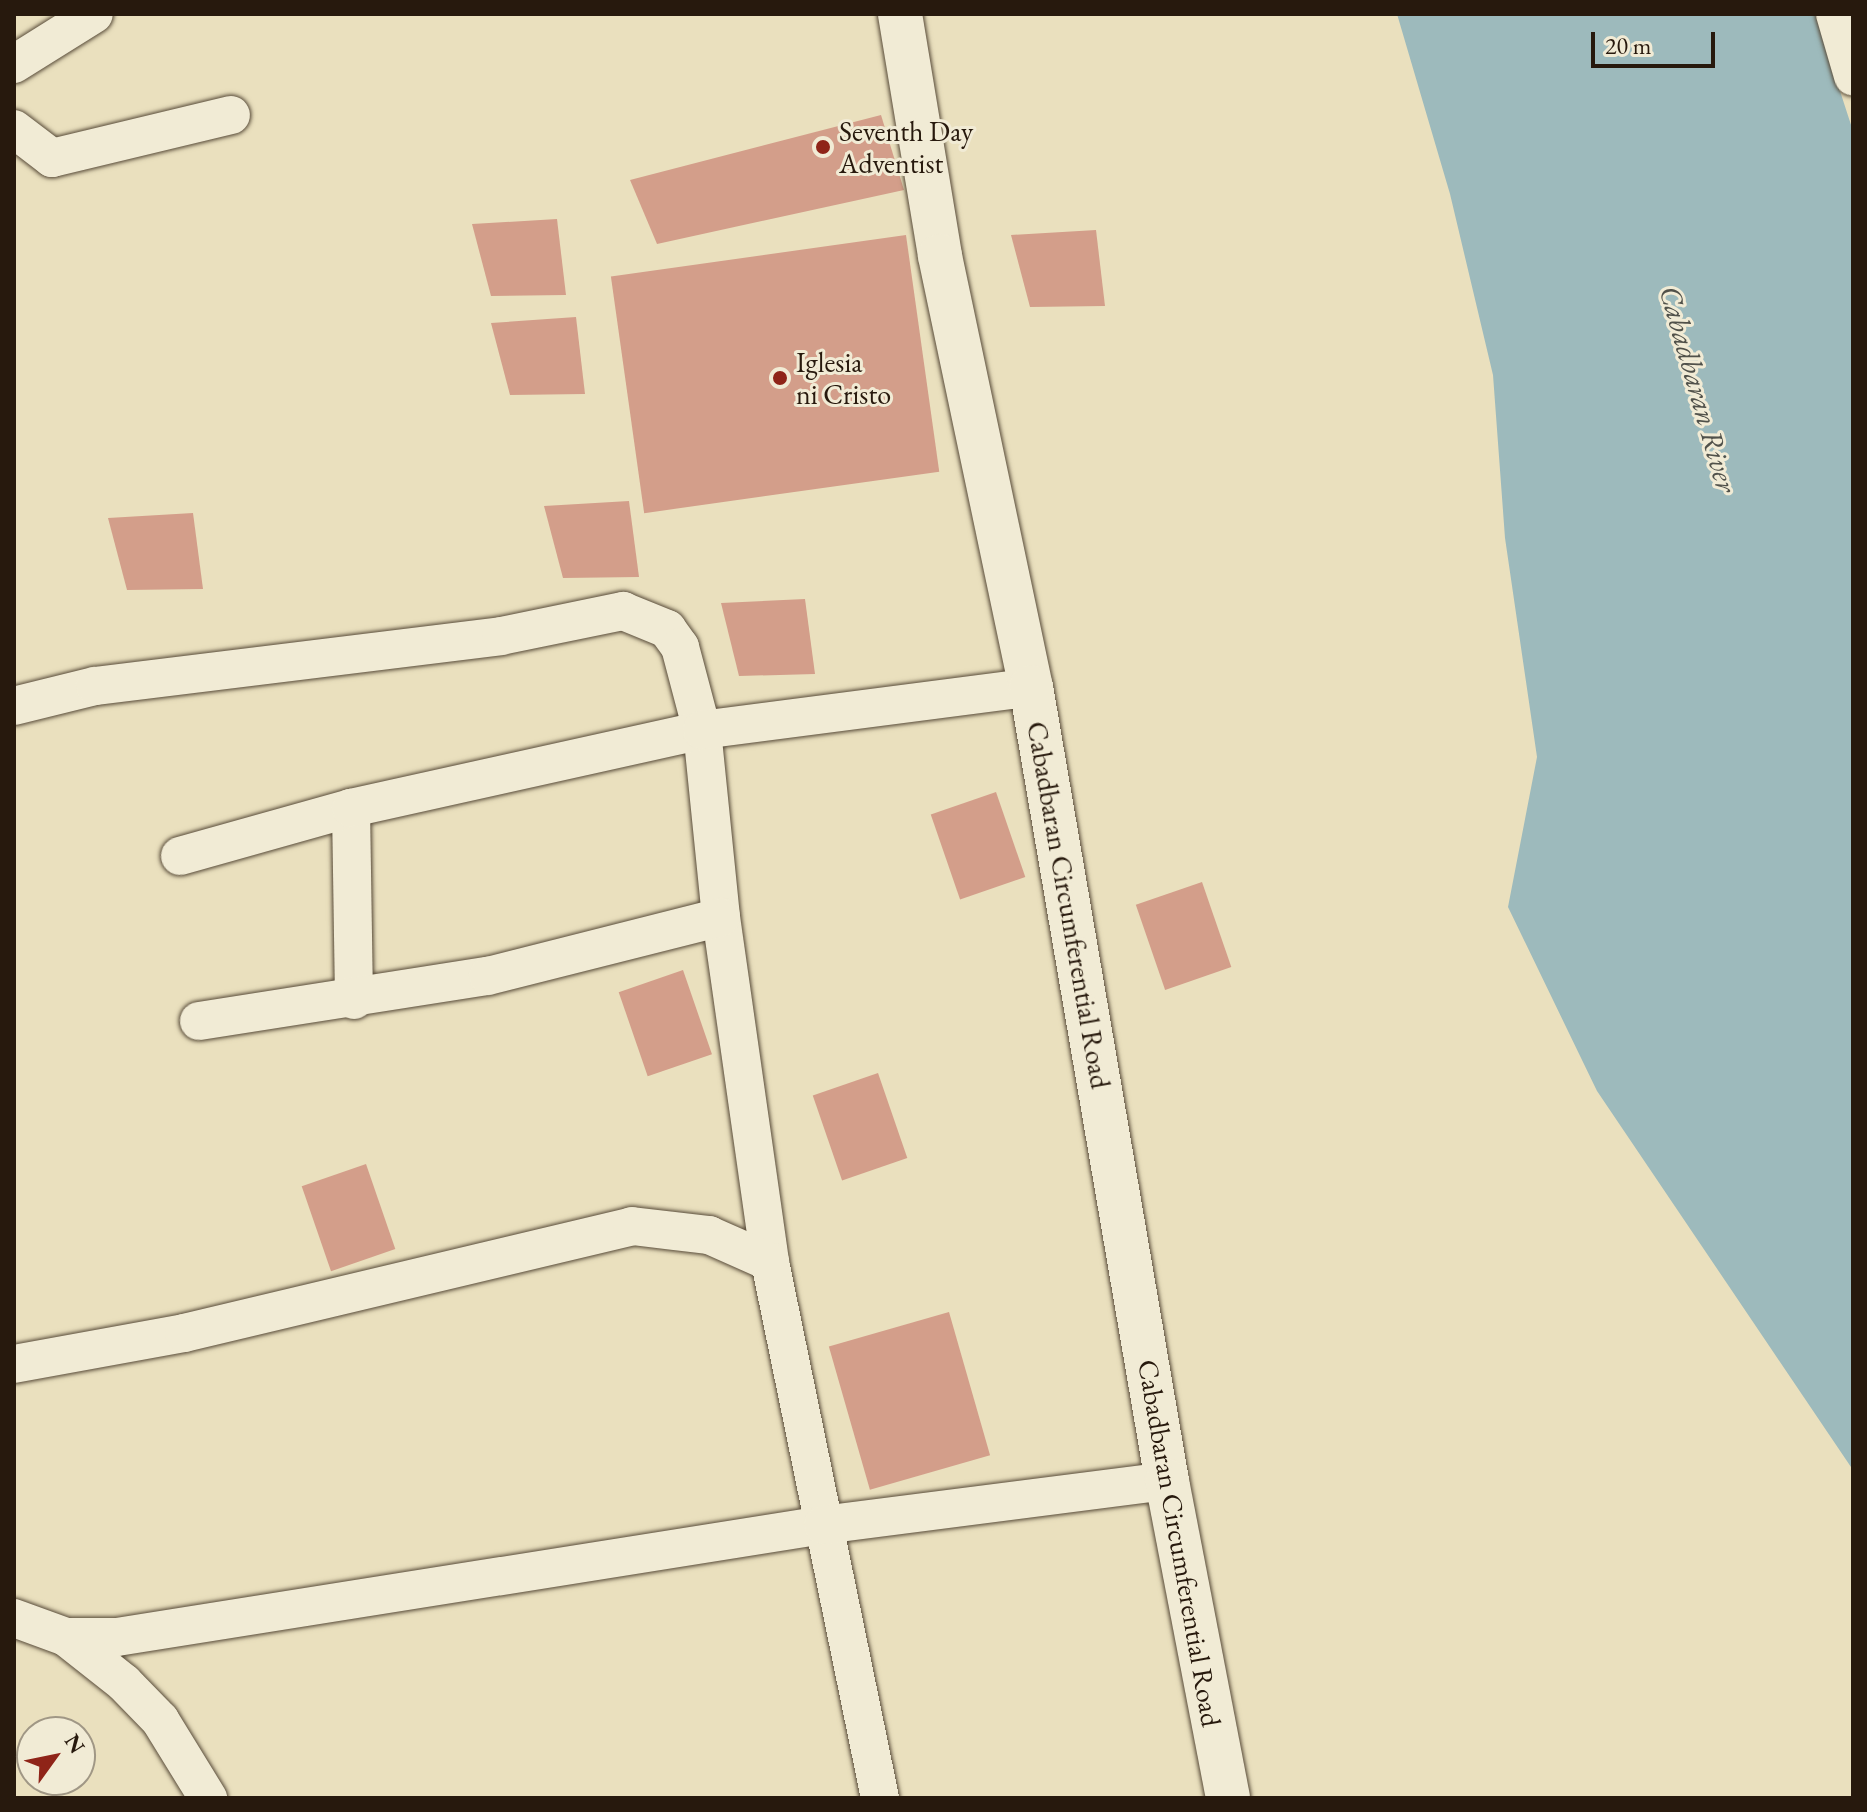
<!DOCTYPE html>
<html>
<head>
<meta charset="utf-8">
<style>
  body { margin:0 }
  #map { position:relative; width:1867px; height:1812px; overflow:hidden; background:#eae0be; font-family:"EB Garamond",serif }
  div>[style] { position:absolute }
  [style*='--x'] { left:calc(var(--x)*1px); top:calc(var(--y)*1px); width:calc(var(--w)*1px); rotate:calc(var(--a)*1deg) }
  .water>* { inset:0; background:#9dbabc }
  .building>* { inset:0; background:#d39e8a; transform-origin:0 0 }
  .roads { filter:drop-shadow(0 0 2px #584b39) drop-shadow(0 0 2px #584b39) }
  .street>* { height:38px; margin:-19px; padding:0 19px; transform-origin:19px; border-radius:19px; background:#f1ebd5 }
  .secondary>* { height:44px; margin:-22px; padding:0 22px; transform-origin:22px; border-radius:22px; background:#f1ebd5 }
  .dots>* { width:22px; height:22px; translate:-50% -50%; box-sizing:border-box; border:4px solid #f1ebd5; border-radius:50% }
  span { translate:-50% -50%; white-space:nowrap; text-align:center; line-height:1.15; -webkit-text-stroke:6px #f1ebd5; paint-order:stroke }
  .poi-label { font-size:28px; color:#27190d }
  .left { translate:0 -50%; text-align:left }
  .street-label { font-size:28px; color:#27190d }
  .water-label { font-size:30px; color:#50514a; font-style:italic }
  .frame { position:absolute; inset:0; border:16px solid #27190d; pointer-events:none }
  .north { position:absolute; left:16px; top:1716px; width:80px; height:80px; box-sizing:border-box; background:#f1ebd5; border:2px solid #a09785; border-radius:50%; rotate:57deg; font-size:22px; font-weight:700; line-height:32px; text-align:center; color:#27190d }
  .north::after { content:''; display:block; margin:auto; width:28px; height:36px; background:#8f2418; clip-path:polygon(50% 0,100% 100%,50% 72%,0 100%) }
  .scale { position:absolute; left:1591px; top:32px; width:124px; height:36px; box-sizing:border-box; border:4px solid #27190d; border-top:0; padding-left:10px; font-size:24px; line-height:28px; white-space:nowrap; color:#27190d; -webkit-text-stroke:6px #f1ebd5; paint-order:stroke }
</style>
</head>
<body>
<div id="map">
  <div class="water">
    <div style="clip-path:polygon(1397px 14px,1815px 14px,1853px 131px,1853px 1470px,1597px 1091px,1508px 907px,1537px 757px,1505px 538px,1493px 375px,1450px 194px)"></div>
  </div>
  <div class="building">
    <div style="clip-path:polygon(881px 115px,904px 190px,657px 244px,630px 180px)"></div>
    <div style="clip-path:polygon(557px 219px,566px 295px,491px 296px,472px 224px)"></div>
    <div style="clip-path:polygon(1096px 230px,1105px 306px,1030px 307px,1011px 235px)"></div>
    <div style="left:906px;top:235px;width:239px;height:298px;rotate:82deg"></div>
    <div style="clip-path:polygon(576px 317px,585px 394px,510px 395px,491px 323px)"></div>
    <div style="clip-path:polygon(629px 501px,639px 577px,563px 578px,544px 506px)"></div>
    <div style="clip-path:polygon(193px 513px,203px 589px,127px 590px,108px 518px)"></div>
    <div style="clip-path:polygon(805px 599px,815px 674px,739px 676px,721px 603px)"></div>
    <div style="left:996px;top:792px;width:90px;height:69px;rotate:71deg"></div>
    <div style="left:1202px;top:882px;width:90px;height:70px;rotate:71deg"></div>
    <div style="left:683px;top:970px;width:89px;height:68px;rotate:71deg"></div>
    <div style="left:878px;top:1073px;width:90px;height:69px;rotate:71deg"></div>
    <div style="left:366px;top:1164px;width:90px;height:68px;rotate:71deg"></div>
    <div style="left:949px;top:1312px;width:149px;height:125px;rotate:74deg"></div>
  </div>
  <div class="roads">
    <div class="street">
      <div style="--x:1835;--y:14;--w:65;--a:73.8"></div>
      <div style="--x:14;--y:64;--w:94;--a:-32"></div>
      <div style="--x:14;--y:129;--w:48;--a:37.3"></div>
      <div style="--x:52;--y:158;--w:184;--a:-13.5"></div>
      <div style="--x:14;--y:706;--w:83;--a:-13.9"></div>
      <div style="--x:95;--y:686;--w:409;--a:-7"></div>
      <div style="--x:501;--y:636;--w:125;--a:-11.6"></div>
      <div style="--x:623;--y:611;--w:48;--a:22.2"></div>
      <div style="--x:667;--y:629;--w:22;--a:54"></div>
      <div style="--x:680;--y:647;--w:86;--a:75.2"></div>
      <div style="--x:702;--y:730;--w:188;--a:84.2"></div>
      <div style="--x:721;--y:917;--w:348;--a:81.9"></div>
      <div style="--x:770;--y:1262;--w:547;--a:78.4"></div>
      <div style="--x:351;--y:808;--w:192;--a:89.1"></div>
      <div style="--x:180;--y:856;--w:178;--a:-15.7"></div>
      <div style="--x:351;--y:808;--w:360;--a:-12.5"></div>
      <div style="--x:702;--y:730;--w:332;--a:-7.4"></div>
      <div style="--x:199;--y:1021;--w:292;--a:-8.9"></div>
      <div style="--x:488;--y:976;--w:240;--a:-14.2"></div>
      <div style="--x:14;--y:1364;--w:173;--a:-10.3"></div>
      <div style="--x:184;--y:1333;--w:461;--a:-13.4"></div>
      <div style="--x:632;--y:1226;--w:78;--a:6.7"></div>
      <div style="--x:709;--y:1235;--w:67;--a:23.9"></div>
      <div style="--x:14;--y:1618;--w:55;--a:20.1"></div>
      <div style="--x:66;--y:1637;--w:51;--a:0"></div>
      <div style="--x:117;--y:1637;--w:715;--a:-9.01"></div>
      <div style="--x:823;--y:1525;--w:347;--a:-7.3"></div>
      <div style="--x:66;--y:1637;--w:74;--a:38.4"></div>
      <div style="--x:124;--y:1683;--w:52;--a:45.8"></div>
      <div style="--x:160;--y:1720;--w:92;--a:58.4"></div>
    </div>
    <div class="secondary">
      <div style="--x:900;--y:14;--w:245;--a:80.6"></div>
      <div style="--x:940;--y:256;--w:441;--a:78.1"></div>
      <div style="--x:1031;--y:687;--w:806;--a:80.28"></div>
      <div style="--x:1167;--y:1481;--w:323;--a:79.1"></div>
    </div>
  </div>
  <div class="dots">
    <div style="left:823px;top:147px;background:#8f2418"></div>
    <div style="left:780px;top:378px;background:#8f2418"></div>
  </div>
  <div class="poi-label">
    <span class="left" style="left:839px;top:147px">Seventh Day<br>Adventist</span>
    <span class="left" style="left:796px;top:378px">Iglesia<br>ni Cristo</span>
  </div>
  <div class="street-label">
    <span style="left:1069px;top:905px;rotate:80deg">Cabadbaran Circumferential Road</span>
    <span style="left:1180px;top:1543px;rotate:80deg">Cabadbaran Circumferential Road</span>
  </div>
  <div class="water-label">
    <span style="left:1698px;top:389px;rotate:74deg">Cabadbaran River</span>
  </div>
  <div class="frame"></div>
  <div class="north">N</div>
  <div class="scale">20 m</div>
</div>
</body>
</html>
